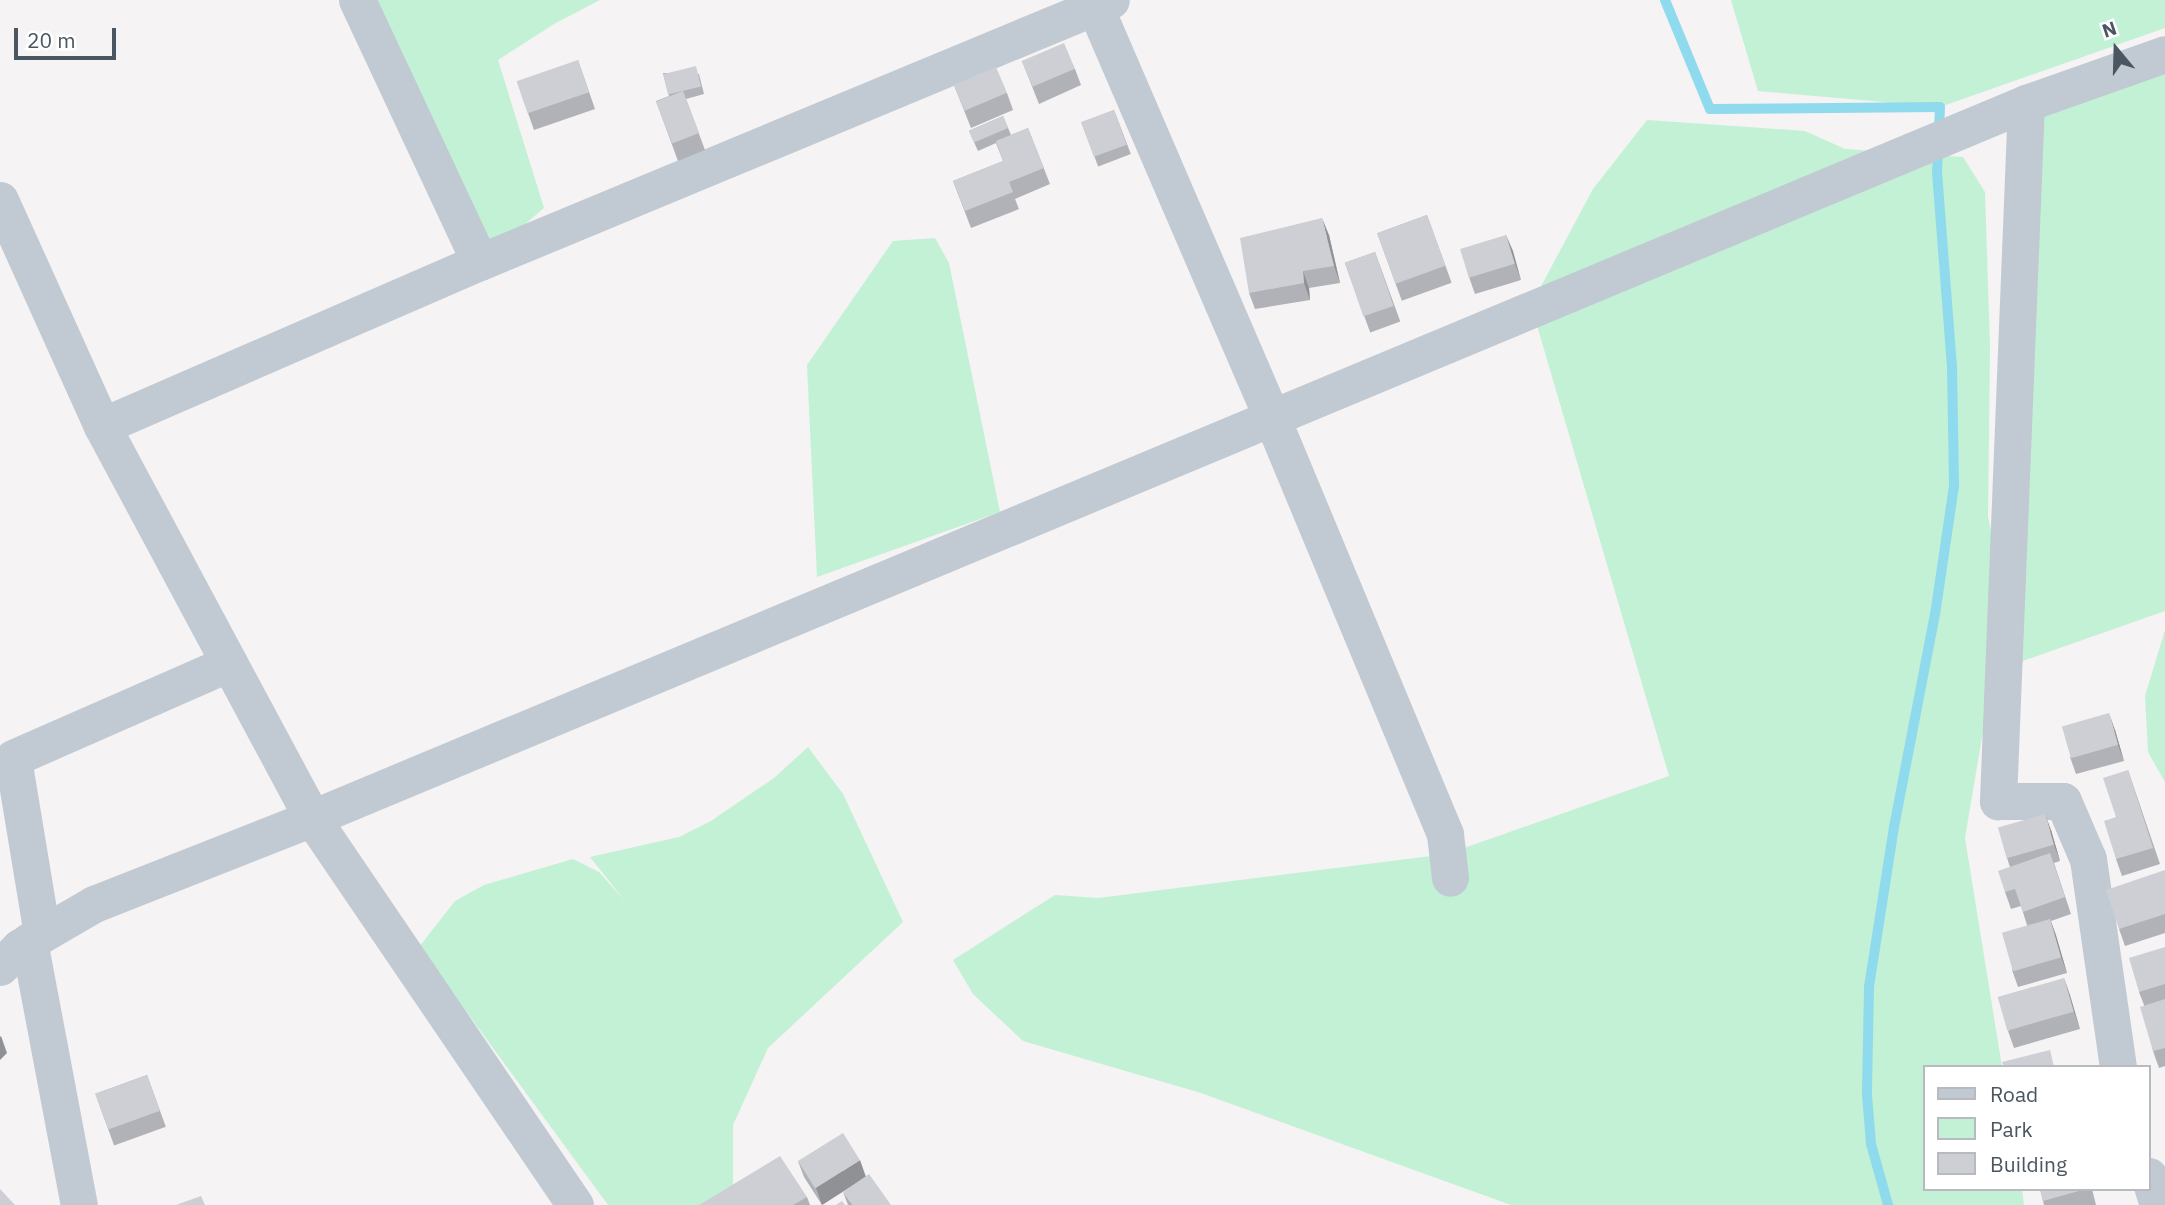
<!DOCTYPE html>
<html>
<head>
<meta charset="utf-8">
<style>
  body { margin:0 }
  #map { position:relative; width:2165px; height:1205px; overflow:hidden; background:#f5f3f3; font-family:"IBM Plex Sans",sans-serif }
  div>[style] { position:absolute }
  [style*='--x'] { left:calc(var(--x)*1px); top:calc(var(--y)*1px); width:calc(var(--w)*1px); rotate:calc(var(--a)*1deg) }
  .green>* { inset:0; background:#c3f1d5 }
  .stream>* { height:10px; margin:-5px; padding:0 5px; transform-origin:5px; border-radius:5px; background:#90daee }
  .minor>* { height:37px; margin:-18.5px; padding:0 18.5px; transform-origin:18.5px; border-radius:18.5px; background:#c1cad2 }
  .wall>* { inset:0; background:#b0b2b7; transform-origin:0 0 }
  .shaded-wall>* { inset:0; background:#909195 }
  .building>* { inset:0; background:#cdcfd5; transform-origin:0 0 }
  span { translate:-50% -50%; white-space:nowrap; text-align:center; line-height:1.15; -webkit-text-stroke:5px #fff; paint-order:stroke }
  .legend { position:absolute; left:1923px; top:1065px; width:228px; height:126px; box-sizing:border-box; background:#fff; border:2px solid #b7bbc0; margin:0; padding:9px 12px; list-style:none; font-size:21px; color:#4a5661 }
  .legend li { display:flex; align-items:center; gap:14px; height:35px }
  .legend b { width:35px; border:2px solid #b7bbc0 }
  .north { position:absolute; left:2081px; top:14px; width:70px; height:70px; -webkit-text-stroke:5px #fff; paint-order:stroke; rotate:341deg; font-size:19px; font-weight:700; line-height:28px; text-align:center; color:#4a5661 }
  .north::after { content:''; display:block; margin:auto; width:24px; height:32px; background:#4a5661; clip-path:polygon(50% 0,100% 100%,50% 72%,0 100%) }
  .scale { position:absolute; left:14px; top:28px; width:102px; height:32px; box-sizing:border-box; border:4px solid #4a5661; border-top:0; padding-left:9px; font-size:21px; line-height:24px; white-space:nowrap; color:#4a5661; -webkit-text-stroke:5px #fff; paint-order:stroke }
</style>
</head>
<body>
<div id="map">
  <div class="green">
    <div style="clip-path:polygon(357px 0,600px 0,554px 24px,498px 60px,544px 208px,480px 262px)"></div>
    <div style="clip-path:polygon(1731px 0,2165px 0,2165px 28px,1940px 107px,1758px 91px)"></div>
    <div style="clip-path:polygon(2165px 54px,2165px 611px,2003px 668px,2005px 601px,1965px 838px,2002px 1067px,1925px 1067px,1925px 1189px,2022px 1189px,2024px 1205px,1511px 1205px,1201px 1093px,1023px 1041px,973px 994px,953px 960px,1055px 895px,1098px 898px,1447px 854px,1669px 776px,1531px 305px,1593px 189px,1647px 120px,1805px 131px,1845px 149px,1963px 157px,1985px 192px,1990px 347px,1988px 517px,2005px 590px,2026px 103px)"></div>
    <div style="clip-path:polygon(935px 238px,949px 263px,1000px 512px,817px 577px,807px 365px,893px 241px)"></div>
    <div style="clip-path:polygon(2165px 630px,2165px 782px,2148px 752px,2145px 696px)"></div>
    <div style="clip-path:polygon(808px 747px,843px 794px,903px 922px,768px 1048px,733px 1125px,733px 1199px,724px 1205px,608px 1205px,419px 947px,455px 901px,484px 885px,573px 859px,599px 872px,625px 901px,590px 857px,679px 837px,711px 821px,774px 778px)"></div>
  </div>
  <div class="stream">
    <div style="--x:1665;--y:0;--w:118;--a:67.6"></div>
    <div style="--x:1710;--y:109;--w:230;--a:-0.5"></div>
    <div style="--x:1940;--y:107;--w:65;--a:92.6"></div>
    <div style="--x:1937;--y:172;--w:196;--a:85.6"></div>
    <div style="--x:1952;--y:367;--w:119;--a:89"></div>
    <div style="--x:1954;--y:486;--w:129;--a:98.4"></div>
    <div style="--x:1935;--y:614;--w:217;--a:100.9"></div>
    <div style="--x:1894;--y:827;--w:162;--a:98.9"></div>
    <div style="--x:1869;--y:987;--w:108;--a:91.1"></div>
    <div style="--x:1867;--y:1095;--w:49;--a:85.3"></div>
    <div style="--x:1871;--y:1144;--w:63;--a:74.4"></div>
  </div>
  <div class="minor">
    <div style="--x:357;--y:0;--w:289;--a:64.9"></div>
    <div style="--x:1092;--y:0;--w:453;--a:66.7"></div>
    <div style="--x:1271;--y:416;--w:453;--a:67.4"></div>
    <div style="--x:1445;--y:834;--w:44;--a:83.5"></div>
    <div style="--x:2026;--y:103;--w:699;--a:92.3"></div>
    <div style="--x:1998;--y:801;--w:65;--a:0"></div>
    <div style="--x:2063;--y:801;--w:63;--a:66.7"></div>
    <div style="--x:2088;--y:859;--w:210;--a:81.8"></div>
    <div style="--x:0;--y:200;--w:248;--a:65.7"></div>
    <div style="--x:102;--y:426;--w:445;--a:61.8"></div>
    <div style="--x:312;--y:818;--w:468;--a:55.8"></div>
    <div style="--x:102;--y:426;--w:412;--a:-23.5"></div>
    <div style="--x:480;--y:262;--w:683;--a:-22.55"></div>
    <div style="--x:42;--y:934;--w:178;--a:-99.4"></div>
    <div style="--x:13;--y:758;--w:236;--a:-23.7"></div>
    <div style="--x:29;--y:941;--w:269;--a:79.3"></div>
    <div style="--x:0;--y:967;--w:28;--a:-45"></div>
    <div style="--x:20;--y:947;--w:86;--a:-30.2"></div>
    <div style="--x:94;--y:904;--w:234;--a:-21.5"></div>
    <div style="--x:312;--y:818;--w:1857;--a:-22.64"></div>
    <div style="--x:2026;--y:103;--w:147;--a:-19.4"></div>
    <div style="--x:2149;--y:1176;--w:30;--a:73"></div>
  </div>
  <div class="wall">
    <div style="clip-path:polygon(578px 60px,595px 109px,534px 130px,528px 113px)"></div>
    <div style="clip-path:polygon(1022px 61px,1075px 69px,1081px 85px,1039px 104px)"></div>
    <div style="clip-path:polygon(663px 73px,699px 74px,704px 94px,686px 99px,705px 150px,678px 161px,656px 101px,669px 96px)"></div>
    <div style="clip-path:polygon(954px 85px,1007px 93px,1013px 110px,971px 128px)"></div>
    <div style="left:1114px;top:110px;width:47px;height:35px;rotate:69deg"></div>
    <div style="clip-path:polygon(1003px 116px,1011px 135px,1028px 128px,1050px 184px,1015px 199px,1019px 209px,971px 228px,953px 181px,1003px 161px,996px 143px,978px 151px,969px 131px)"></div>
    <div style="left:1427px;top:215px;width:72px;height:53px;rotate:70deg"></div>
    <div style="clip-path:polygon(1329px 235px,1340px 283px,1309px 288px,1310px 300px,1255px 309px,1249px 293px)"></div>
    <div style="clip-path:polygon(1506px 235px,1521px 280px,1475px 294px,1469px 277px)"></div>
    <div style="left:1375px;top:252px;width:74px;height:32px;rotate:70deg"></div>
    <div style="clip-path:polygon(2115px 730px,2124px 761px,2076px 774px,2070px 757px)"></div>
    <div style="clip-path:polygon(2128px 770px,2160px 864px,2122px 876px,2116px 859px,2116px 817px)"></div>
    <div style="clip-path:polygon(2051px 830px,2060px 861px,2054px 863px,2071px 914px,2051px 921px,2067px 973px,2018px 987px,2012px 970px,2027px 925px,2021px 906px,2011px 909px,2005px 892px,2010px 867px,2007px 858px)"></div>
    <div style="clip-path:polygon(2165px 870px,2165px 933px,2125px 946px,2119px 929px)"></div>
    <div style="clip-path:polygon(2165px 947px,2165px 1066px,2159px 1068px,2153px 1051px,2144px 1005px,2139px 992px)"></div>
    <div style="clip-path:polygon(2064px 978px,2080px 1029px,2014px 1048px,2008px 1031px)"></div>
    <div style="left:147px;top:1075px;width:55px;height:55px;rotate:70deg"></div>
    <div style="clip-path:polygon(798px 1161px,866px 1176px,822px 1205px,804px 1177px)"></div>
    <div style="clip-path:polygon(2040px 1189px,2092px 1189px,2096px 1205px,2044px 1205px)"></div>
    <div style="clip-path:polygon(843px 1192px,853px 1205px,848px 1205px)"></div>
    <div style="clip-path:polygon(807px 1197px,810px 1205px,699px 1205px)"></div>
  </div>
  <div class="shaded-wall">
    <div style="clip-path:polygon(1322px 218px,1329px 235px,1340px 283px,1334px 266px)"></div>
    <div style="clip-path:polygon(1506px 235px,1513px 251px,1521px 280px,1515px 264px)"></div>
    <div style="clip-path:polygon(1303px 271px,1309px 288px,1310px 300px,1304px 283px)"></div>
    <div style="clip-path:polygon(2109px 713px,2115px 730px,2124px 761px,2118px 745px)"></div>
    <div style="clip-path:polygon(2045px 814px,2051px 830px,2060px 861px,2054px 845px)"></div>
    <div style="clip-path:polygon(2050px 919px,2056px 935px,2067px 973px,2061px 957px)"></div>
    <div style="clip-path:polygon(2064px 978px,2070px 995px,2080px 1029px,2074px 1012px)"></div>
    <div style="clip-path:polygon(1px 1036px,7px 1053px,0 1060px,0 1037px)"></div>
    <div style="clip-path:polygon(860px 1160px,866px 1177px,822px 1205px,816px 1188px)"></div>
  </div>
  <div class="building">
    <div style="left:1064px;top:43px;width:28px;height:46px;rotate:67deg"></div>
    <div style="left:578px;top:60px;width:34px;height:65px;rotate:71deg"></div>
    <div style="left:696px;top:66px;width:21px;height:34px;rotate:76deg"></div>
    <div style="left:996px;top:67px;width:28px;height:46px;rotate:67deg"></div>
    <div style="left:683px;top:91px;width:45px;height:29px;rotate:69deg"></div>
    <div style="left:1114px;top:110px;width:37px;height:35px;rotate:70deg"></div>
    <div style="left:1003px;top:116px;width:13px;height:37px;rotate:67deg"></div>
    <div style="clip-path:polygon(1028px 128px,1044px 168px,1009px 182px,1013px 192px,965px 211px,953px 181px,1003px 161px,996px 141px)"></div>
    <div style="left:1427px;top:215px;width:54px;height:53px;rotate:70deg"></div>
    <div style="clip-path:polygon(1322px 218px,1334px 266px,1303px 271px,1304px 283px,1249px 293px,1240px 238px)"></div>
    <div style="left:1506px;top:235px;width:30px;height:48px;rotate:73deg"></div>
    <div style="left:1375px;top:252px;width:57px;height:32px;rotate:71deg"></div>
    <div style="left:2109px;top:713px;width:33px;height:49px;rotate:74deg"></div>
    <div style="clip-path:polygon(2128px 770px,2153px 848px,2116px 859px,2104px 821px,2116px 817px,2103px 778px)"></div>
    <div style="left:2045px;top:814px;width:32px;height:49px;rotate:74deg"></div>
    <div style="clip-path:polygon(2050px 853px,2065px 897px,2023px 912px,2015px 889px,2005px 892px,1998px 871px)"></div>
    <div style="clip-path:polygon(2165px 870px,2165px 914px,2119px 929px,2106px 890px)"></div>
    <div style="left:2050px;top:919px;width:40px;height:50px;rotate:74deg"></div>
    <div style="clip-path:polygon(2165px 947px,2165px 984px,2139px 992px,2129px 958px)"></div>
    <div style="left:2064px;top:978px;width:35px;height:69px;rotate:74deg"></div>
    <div style="clip-path:polygon(2165px 999px,2165px 1048px,2153px 1051px,2140px 1007px)"></div>
    <div style="clip-path:polygon(2050px 1050px,2054px 1067px,2004px 1067px,2002px 1062px)"></div>
    <div style="left:147px;top:1075px;width:38px;height:55px;rotate:70deg"></div>
    <div style="left:843px;top:1133px;width:32px;height:53px;rotate:58deg"></div>
    <div style="clip-path:polygon(780px 1156px,807px 1197px,793px 1205px,699px 1205px)"></div>
    <div style="clip-path:polygon(869px 1174px,891px 1205px,853px 1205px,843px 1192px)"></div>
    <div style="clip-path:polygon(0 1189px,15px 1205px,0 1205px)"></div>
    <div style="clip-path:polygon(2040px 1189px,2086px 1189px,2043px 1201px)"></div>
    <div style="clip-path:polygon(201px 1196px,205px 1205px,176px 1205px)"></div>
    <div style="clip-path:polygon(842px 1201px,845px 1205px,836px 1205px)"></div>
  </div>
  <ul class="legend">
  <li><b style="height:9px;background:#c1cad2"></b>Road</li>
  <li><b style="height:19px;background:#c3f1d5"></b>Park</li>
  <li><b style="height:19px;background:#cdcfd5"></b>Building</li>
  </ul>
  <div class="north">N</div>
  <div class="scale">20 m</div>
</div>
</body>
</html>
